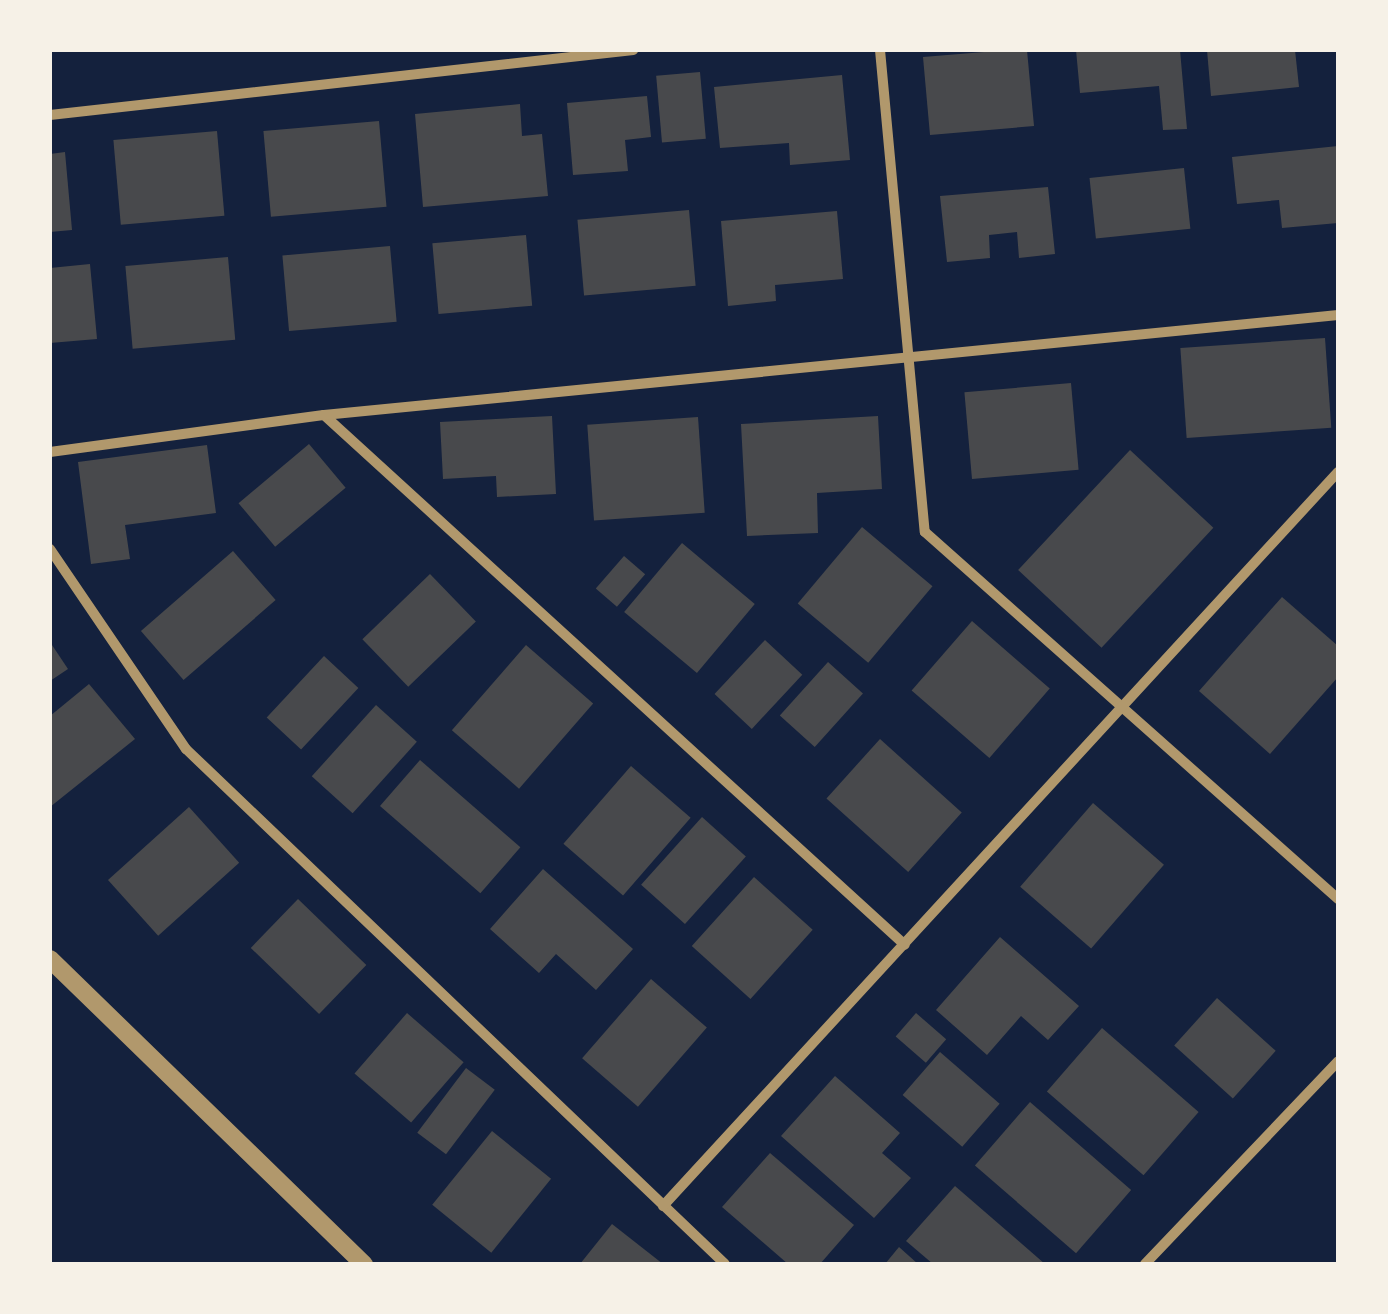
<!DOCTYPE html>
<html>
<head>
<meta charset="utf-8">
<style>
  body { margin:0 }
  #map { position:relative; width:1388px; height:1314px; overflow:hidden; background:#14213d; font-family:Figtree,sans-serif }
  div>[style] { position:absolute }
  [style*='--x'] { left:calc(var(--x)*1px); top:calc(var(--y)*1px); width:calc(var(--w)*1px); rotate:calc(var(--a)*1deg) }
  .building>* { inset:0; background:#48494c; transform-origin:0 0 }
  .minor>* { height:10px; margin:-5px; padding:0 5px; transform-origin:5px; border-radius:5px; background:#b1986c }
  .tertiary>* { height:18px; margin:-9px; padding:0 9px; transform-origin:9px; border-radius:9px; background:#b1986c }
  span { translate:-50% -50%; white-space:nowrap; text-align:center; line-height:1.15; -webkit-text-stroke:10px #f6f1e7; paint-order:stroke }
  .frame { position:absolute; inset:0; border:52px solid #f6f1e7; pointer-events:none }
</style>
</head>
<body>
<div id="map">
  <div class="building">
    <div style="clip-path:polygon(1008px 50px,1027px 50px,1034px 126px,930px 135px,923px 57px)"></div>
    <div style="clip-path:polygon(1076px 50px,1180px 50px,1187px 129px,1163px 130px,1159px 86px,1080px 93px)"></div>
    <div style="clip-path:polygon(1207px 50px,1295px 50px,1299px 87px,1211px 96px)"></div>
    <div style="left:700px;top:72px;width:67px;height:44px;rotate:85deg"></div>
    <div style="clip-path:polygon(842px 75px,850px 160px,790px 165px,789px 143px,720px 148px,714px 87px)"></div>
    <div style="clip-path:polygon(647px 96px,651px 137px,625px 140px,628px 171px,573px 175px,567px 103px)"></div>
    <div style="clip-path:polygon(520px 104px,522px 136px,542px 134px,548px 196px,423px 207px,415px 114px)"></div>
    <div style="left:379px;top:121px;width:86px;height:116px;rotate:85deg"></div>
    <div style="left:217px;top:131px;width:85px;height:104px;rotate:85deg"></div>
    <div style="clip-path:polygon(1338px 146px,1338px 223px,1282px 228px,1279px 200px,1237px 204px,1232px 157px)"></div>
    <div style="clip-path:polygon(65px 152px,72px 230px,50px 232px,50px 154px)"></div>
    <div style="left:1184px;top:168px;width:61px;height:95px;rotate:84deg"></div>
    <div style="clip-path:polygon(1048px 187px,1055px 254px,1019px 258px,1017px 232px,989px 235px,990px 258px,947px 262px,940px 196px)"></div>
    <div style="left:689px;top:210px;width:76px;height:112px;rotate:85deg"></div>
    <div style="clip-path:polygon(837px 211px,843px 279px,775px 285px,776px 301px,728px 306px,721px 221px)"></div>
    <div style="left:526px;top:235px;width:71px;height:94px;rotate:85deg"></div>
    <div style="left:390px;top:246px;width:76px;height:108px;rotate:85deg"></div>
    <div style="left:228px;top:257px;width:83px;height:103px;rotate:85deg"></div>
    <div style="clip-path:polygon(90px 264px,97px 339px,50px 343px,50px 268px)"></div>
    <div style="left:1325px;top:338px;width:90px;height:145px;rotate:86deg"></div>
    <div style="left:1071px;top:383px;width:87px;height:107px;rotate:85deg"></div>
    <div style="clip-path:polygon(552px 416px,556px 494px,497px 497px,496px 476px,443px 479px,440px 422px)"></div>
    <div style="clip-path:polygon(878px 416px,882px 489px,817px 493px,818px 533px,747px 536px,741px 424px)"></div>
    <div style="left:698px;top:417px;width:96px;height:111px;rotate:86deg"></div>
    <div style="left:309px;top:444px;width:57px;height:92px;rotate:50deg"></div>
    <div style="clip-path:polygon(207px 445px,216px 513px,125px 525px,130px 559px,91px 564px,78px 462px)"></div>
    <div style="left:1130px;top:450px;width:114px;height:164px;rotate:43deg"></div>
    <div style="left:862px;top:527px;width:92px;height:100px;rotate:40deg"></div>
    <div style="left:682px;top:543px;width:95px;height:90px;rotate:40deg"></div>
    <div style="left:233px;top:551px;width:65px;height:122px;rotate:49deg"></div>
    <div style="left:624px;top:556px;width:28px;height:43px;rotate:41deg"></div>
    <div style="left:430px;top:574px;width:66px;height:94px;rotate:46deg"></div>
    <div style="clip-path:polygon(1282px 597px,1338px 646px,1338px 677px,1270px 754px,1199px 691px)"></div>
    <div style="left:972px;top:621px;width:103px;height:92px;rotate:41deg"></div>
    <div style="left:765px;top:640px;width:51px;height:74px;rotate:43deg"></div>
    <div style="clip-path:polygon(50px 642px,68px 669px,50px 681px)"></div>
    <div style="left:526px;top:645px;width:89px;height:113px;rotate:41deg"></div>
    <div style="left:324px;top:656px;width:47px;height:84px;rotate:43deg"></div>
    <div style="left:828px;top:662px;width:47px;height:72px;rotate:42deg"></div>
    <div style="clip-path:polygon(89px 684px,135px 739px,50px 807px,50px 716px)"></div>
    <div style="left:376px;top:705px;width:55px;height:96px;rotate:42deg"></div>
    <div style="left:880px;top:739px;width:110px;height:80px;rotate:42deg"></div>
    <div style="left:420px;top:760px;width:133px;height:61px;rotate:41deg"></div>
    <div style="left:631px;top:766px;width:79px;height:103px;rotate:41deg"></div>
    <div style="left:1093px;top:803px;width:94px;height:111px;rotate:41deg"></div>
    <div style="left:189px;top:807px;width:75px;height:109px;rotate:48deg"></div>
    <div style="left:702px;top:817px;width:59px;height:91px;rotate:42deg"></div>
    <div style="clip-path:polygon(543px 869px,633px 949px,596px 990px,556px 954px,539px 973px,490px 929px)"></div>
    <div style="left:754px;top:877px;width:79px;height:93px;rotate:42deg"></div>
    <div style="left:298px;top:899px;width:95px;height:68px;rotate:44deg"></div>
    <div style="clip-path:polygon(1000px 937px,1079px 1006px,1048px 1040px,1021px 1016px,987px 1055px,936px 1010px)"></div>
    <div style="left:651px;top:979px;width:74px;height:105px;rotate:41deg"></div>
    <div style="left:1217px;top:998px;width:79px;height:64px;rotate:42deg"></div>
    <div style="left:407px;top:1013px;width:75px;height:80px;rotate:41deg"></div>
    <div style="left:916px;top:1013px;width:40px;height:31px;rotate:41deg"></div>
    <div style="left:1102px;top:1028px;width:128px;height:84px;rotate:41deg"></div>
    <div style="left:940px;top:1052px;width:79px;height:57px;rotate:41deg"></div>
    <div style="left:466px;top:1068px;width:36px;height:81px;rotate:37deg"></div>
    <div style="clip-path:polygon(835px 1076px,900px 1133px,882px 1153px,911px 1178px,874px 1218px,781px 1136px)"></div>
    <div style="left:1030px;top:1102px;width:134px;height:84px;rotate:41deg"></div>
    <div style="left:492px;top:1131px;width:76px;height:95px;rotate:39deg"></div>
    <div style="clip-path:polygon(770px 1153px,854px 1225px,820px 1264px,788px 1264px,722px 1207px)"></div>
    <div style="clip-path:polygon(955px 1186px,1045px 1264px,933px 1264px,906px 1241px)"></div>
    <div style="clip-path:polygon(612px 1224px,663px 1264px,580px 1264px)"></div>
    <div style="clip-path:polygon(899px 1247px,918px 1264px,885px 1264px)"></div>
  </div>
  <div class="minor">
    <div style="--x:880;--y:50;--w:484;--a:84.7"></div>
    <div style="--x:925;--y:532;--w:553;--a:41.62"></div>
    <div style="--x:50;--y:115;--w:587;--a:-6.36"></div>
    <div style="--x:324;--y:415;--w:786;--a:42.37"></div>
    <div style="--x:50;--y:452;--w:276;--a:-7.7"></div>
    <div style="--x:324;--y:415;--w:1019;--a:-5.63"></div>
    <div style="--x:50;--y:549;--w:242;--a:55.8"></div>
    <div style="--x:186;--y:749;--w:745;--a:43.7"></div>
    <div style="--x:663;--y:1206;--w:997;--a:-47.4"></div>
    <div style="--x:1145;--y:1264;--w:280;--a:-46.4"></div>
  </div>
  <div class="tertiary">
    <div style="--x:50;--y:959;--w:438;--a:44.2"></div>
  </div>
  <div class="frame"></div>
</div>
</body>
</html>
